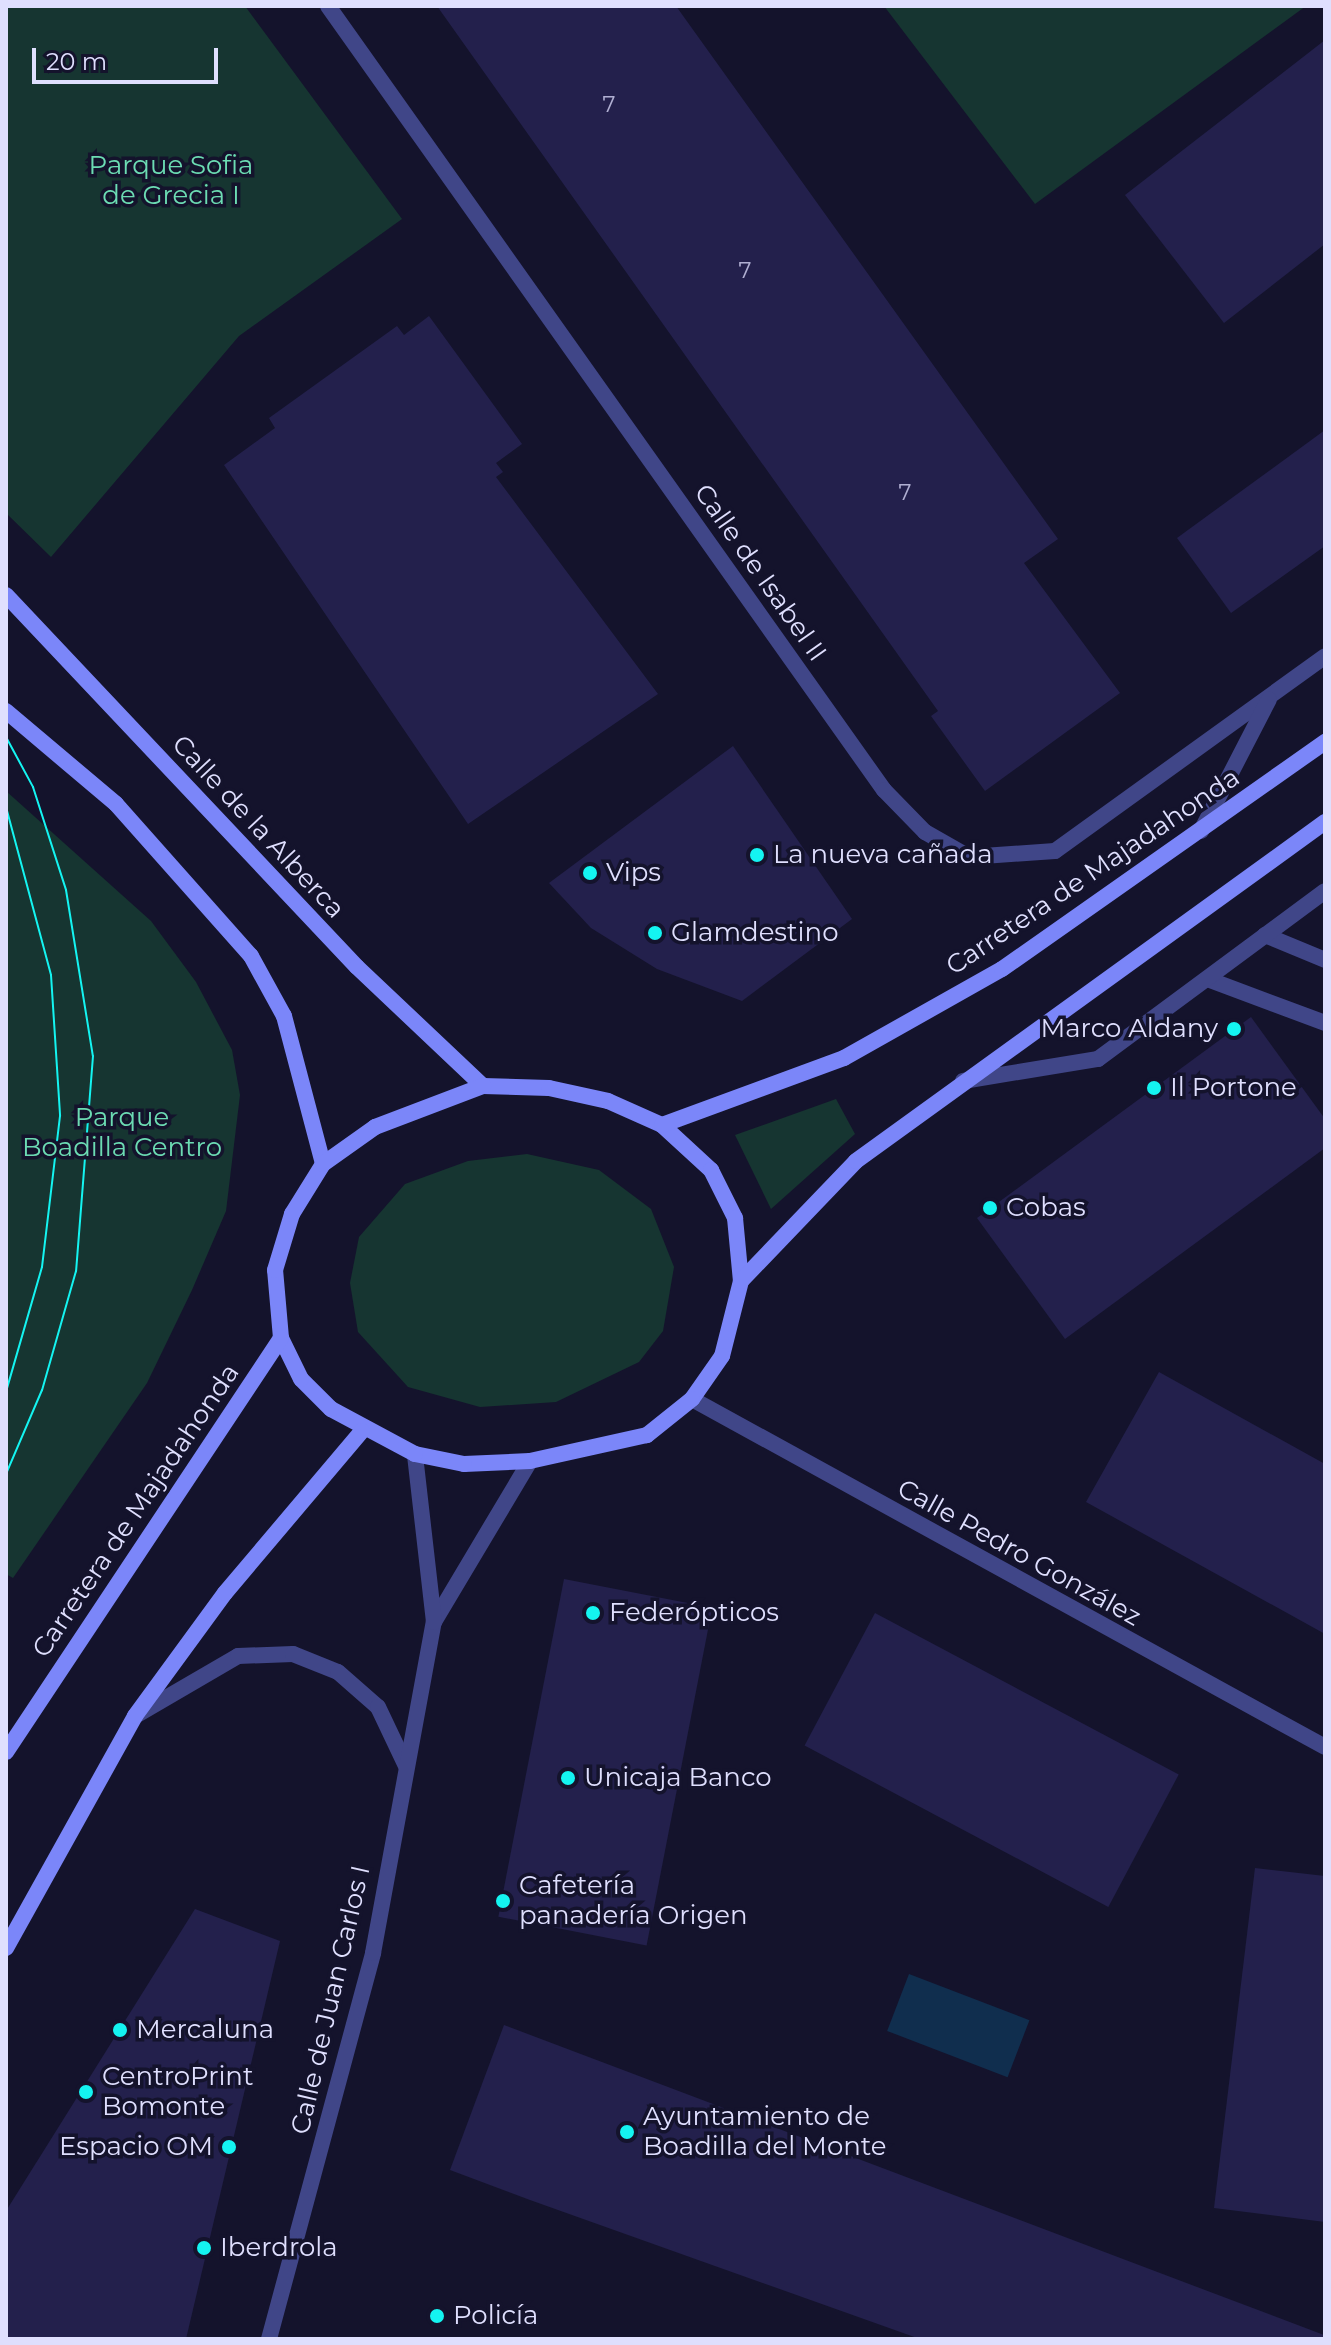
<!DOCTYPE html>
<html>
<head>
<meta charset="utf-8">
<style>
  body { margin:0 }
  #map { position:relative; width:1331px; height:2345px; overflow:hidden; background:#14132c; font-family:Montserrat,sans-serif }
  div>[style] { position:absolute }
  [style*='--x'] { left:calc(var(--x)*1px); top:calc(var(--y)*1px); width:calc(var(--w)*1px); rotate:calc(var(--a)*1deg) }
  .green>* { inset:0; background:#163531 }
  .water>* { inset:0; background:#102e4e; transform-origin:0 0 }
  .building>* { inset:0; background:#23204c; transform-origin:0 0 }
  .lane>* { height:16px; margin:-8px; padding:0 8px; transform-origin:8px; border-radius:8px; background:#404688 }
  .street>* { height:16px; margin:-8px; padding:0 8px; transform-origin:8px; border-radius:8px; background:#404688 }
  .secondary>* { height:16px; margin:-8px; padding:0 8px; transform-origin:8px; border-radius:8px; background:#7b86f9 }
  .tram>* { height:2px; margin:-1px; padding:0 1px; transform-origin:1px; border-radius:1px; background:#14f4f1 }
  .dots>* { width:22px; height:22px; translate:-50% -50%; box-sizing:border-box; border:4px solid #14132c; border-radius:50% }
  span { translate:-50% -50%; white-space:nowrap; text-align:center; line-height:1.15; -webkit-text-stroke:7px #14132c; paint-order:stroke }
  .number-label { font-size:22px; color:#b0afd2 }
  .number-label span { -webkit-text-stroke-width:0 }
  .park-label { font-size:26px; color:#6cdcb3 }
  .street-label { font-size:26px; color:#dfdffe }
  .poi-label { font-size:26px; color:#dfdffe }
  .left { translate:0 -50%; text-align:left }
  .right { translate:-100% -50%; text-align:right }
  .frame { position:absolute; inset:0; border:8px solid #dfdffe; pointer-events:none }
  .scale { position:absolute; left:32px; top:48px; width:186px; height:36px; box-sizing:border-box; border:4px solid #dfdffe; border-top:0; padding-left:10px; font-size:24px; line-height:28px; white-space:nowrap; color:#dfdffe; -webkit-text-stroke:6px #14132c; paint-order:stroke }
</style>
</head>
<body>
<div id="map">
  <div class="green">
    <div style="clip-path:polygon(6px 6px,245px 6px,402px 219px,239px 336px,51px 557px,6px 513px)"></div>
    <div style="clip-path:polygon(884px 6px,1306px 6px,1035px 204px)"></div>
    <div style="clip-path:polygon(6px 791px,151px 921px,196px 982px,232px 1050px,240px 1095px,226px 1211px,192px 1290px,147px 1383px,13px 1578px,6px 1574px)"></div>
    <div style="clip-path:polygon(836px 1099px,855px 1134px,771px 1209px,735px 1135px)"></div>
    <div style="clip-path:polygon(527px 1154px,599px 1170px,651px 1209px,674px 1267px,663px 1331px,639px 1362px,556px 1402px,480px 1407px,408px 1387px,358px 1332px,350px 1283px,359px 1237px,405px 1184px,468px 1161px)"></div>
  </div>
  <div class="water">
    <div style="left:909px;top:1974px;width:129px;height:61px;rotate:21deg"></div>
  </div>
  <div class="building">
    <div style="clip-path:polygon(437px 6px,676px 6px,1058px 539px,1024px 563px,1120px 693px,985px 791px,931px 716px,938px 711px)"></div>
    <div style="clip-path:polygon(1325px 40px,1325px 244px,1224px 323px,1125px 195px)"></div>
    <div style="clip-path:polygon(429px 316px,522px 444px,496px 463px,503px 472px,496px 477px,658px 694px,468px 824px,224px 465px,275px 428px,269px 418px,397px 326px,404px 335px)"></div>
    <div style="clip-path:polygon(1325px 430px,1325px 546px,1231px 613px,1177px 538px)"></div>
    <div style="clip-path:polygon(733px 746px,852px 919px,742px 1001px,657px 969px,591px 928px,549px 883px)"></div>
    <div style="clip-path:polygon(1251px 1017px,1325px 1119px,1325px 1148px,1065px 1339px,977px 1218px)"></div>
    <div style="clip-path:polygon(1159px 1372px,1325px 1464px,1325px 1634px,1086px 1502px)"></div>
    <div style="left:564px;top:1579px;width:151px;height:344px;rotate:11deg"></div>
    <div style="left:875px;top:1613px;width:344px;height:150px;rotate:28deg"></div>
    <div style="clip-path:polygon(1255px 1868px,1325px 1876px,1325px 2222px,1214px 2208px)"></div>
    <div style="clip-path:polygon(195px 1909px,280px 1941px,186px 2339px,6px 2339px,6px 2211px)"></div>
    <div style="clip-path:polygon(504px 2025px,1324px 2335px,1323px 2339px,920px 2339px,530px 2200px,450px 2170px)"></div>
  </div>
  <div class="lane">
    <div style="--x:1265;--y:935;--w:65;--a:22.6"></div>
    <div style="--x:1210;--y:980;--w:123;--a:20.5"></div>
    <div style="--x:963;--y:1081;--w:137;--a:-9.3"></div>
    <div style="--x:1098;--y:1059;--w:282;--a:-36.5"></div>
    <div style="--x:135;--y:1716;--w:119;--a:-30.2"></div>
    <div style="--x:238;--y:1656;--w:55;--a:-2.1"></div>
    <div style="--x:293;--y:1654;--w:48;--a:21.8"></div>
    <div style="--x:338;--y:1672;--w:53;--a:41.2"></div>
    <div style="--x:378;--y:1707;--w:65;--a:64.6"></div>
  </div>
  <div class="street">
    <div style="--x:328;--y:6;--w:961;--a:54.66"></div>
    <div style="--x:884;--y:790;--w:59;--a:45.7"></div>
    <div style="--x:925;--y:832;--w:51;--a:29.6"></div>
    <div style="--x:969;--y:857;--w:86;--a:-4"></div>
    <div style="--x:1055;--y:851;--w:333;--a:-35.8"></div>
    <div style="--x:1201;--y:831;--w:148;--a:-62.7"></div>
    <div style="--x:692;--y:1399;--w:722;--a:28.8"></div>
    <div style="--x:434;--y:1622;--w:187;--a:-59.2"></div>
    <div style="--x:269;--y:2339;--w:400;--a:-74.9"></div>
    <div style="--x:373;--y:1953;--w:337;--a:-79.6"></div>
    <div style="--x:434;--y:1622;--w:169;--a:-96.5"></div>
  </div>
  <div class="secondary">
    <div style="--x:6;--y:595;--w:511;--a:46.66"></div>
    <div style="--x:357;--y:967;--w:173;--a:43.4"></div>
    <div style="--x:6;--y:711;--w:144;--a:40.2"></div>
    <div style="--x:116;--y:804;--w:203;--a:48.4"></div>
    <div style="--x:251;--y:956;--w:68;--a:61.2"></div>
    <div style="--x:284;--y:1016;--w:153;--a:75.2"></div>
    <div style="--x:483;--y:1086;--w:66;--a:1.7"></div>
    <div style="--x:549;--y:1088;--w:60;--a:12.4"></div>
    <div style="--x:608;--y:1101;--w:59;--a:24"></div>
    <div style="--x:662;--y:1125;--w:67;--a:42.6"></div>
    <div style="--x:711;--y:1170;--w:54;--a:63.4"></div>
    <div style="--x:735;--y:1218;--w:63;--a:84.6"></div>
    <div style="--x:741;--y:1281;--w:77;--a:104.2"></div>
    <div style="--x:722;--y:1356;--w:52;--a:124.9"></div>
    <div style="--x:692;--y:1399;--w:58;--a:141.3"></div>
    <div style="--x:647;--y:1435;--w:120;--a:167.5"></div>
    <div style="--x:530;--y:1461;--w:66;--a:177.4"></div>
    <div style="--x:464;--y:1464;--w:50;--a:-168.5"></div>
    <div style="--x:415;--y:1454;--w:95;--a:-151.8"></div>
    <div style="--x:331;--y:1409;--w:42;--a:-135"></div>
    <div style="--x:301;--y:1379;--w:46;--a:-116"></div>
    <div style="--x:281;--y:1338;--w:68;--a:-95"></div>
    <div style="--x:275;--y:1270;--w:59;--a:-73.1"></div>
    <div style="--x:292;--y:1214;--w:59;--a:-58.2"></div>
    <div style="--x:323;--y:1164;--w:64;--a:-35.4"></div>
    <div style="--x:375;--y:1127;--w:116;--a:-20.8"></div>
    <div style="--x:662;--y:1125;--w:194;--a:-20.2"></div>
    <div style="--x:844;--y:1058;--w:181;--a:-29.4"></div>
    <div style="--x:1002;--y:969;--w:395;--a:-35.1"></div>
    <div style="--x:741;--y:1281;--w:166;--a:-46.2"></div>
    <div style="--x:856;--y:1161;--w:579;--a:-35.86"></div>
    <div style="--x:6;--y:1752;--w:497;--a:-56.4"></div>
    <div style="--x:6;--y:1948;--w:265;--a:-60.9"></div>
    <div style="--x:135;--y:1716;--w:152;--a:-53.8"></div>
    <div style="--x:225;--y:1593;--w:212;--a:-49.8"></div>
  </div>
  <div class="tram">
    <div style="--x:6;--y:737;--w:57;--a:61.6"></div>
    <div style="--x:33;--y:787;--w:108;--a:72.2"></div>
    <div style="--x:66;--y:890;--w:168;--a:80.8"></div>
    <div style="--x:93;--y:1056;--w:216;--a:94.5"></div>
    <div style="--x:76;--y:1271;--w:124;--a:105.9"></div>
    <div style="--x:42;--y:1390;--w:91;--a:113.2"></div>
    <div style="--x:6;--y:807;--w:174;--a:75"></div>
    <div style="--x:51;--y:975;--w:141;--a:86.3"></div>
    <div style="--x:60;--y:1116;--w:152;--a:96.8"></div>
    <div style="--x:42;--y:1267;--w:130;--a:106.1"></div>
  </div>
  <div class="dots">
    <div style="left:757px;top:855px;background:#14f4f1"></div>
    <div style="left:590px;top:873px;background:#14f4f1"></div>
    <div style="left:655px;top:933px;background:#14f4f1"></div>
    <div style="left:1234px;top:1029px;background:#14f4f1"></div>
    <div style="left:1154px;top:1088px;background:#14f4f1"></div>
    <div style="left:990px;top:1208px;background:#14f4f1"></div>
    <div style="left:593px;top:1613px;background:#14f4f1"></div>
    <div style="left:568px;top:1778px;background:#14f4f1"></div>
    <div style="left:503px;top:1901px;background:#14f4f1"></div>
    <div style="left:120px;top:2030px;background:#14f4f1"></div>
    <div style="left:86px;top:2092px;background:#14f4f1"></div>
    <div style="left:627px;top:2132px;background:#14f4f1"></div>
    <div style="left:229px;top:2147px;background:#14f4f1"></div>
    <div style="left:204px;top:2248px;background:#14f4f1"></div>
    <div style="left:437px;top:2316px;background:#14f4f1"></div>
  </div>
  <div class="number-label">
    <span style="left:609px;top:105px">7</span>
    <span style="left:745px;top:271px">7</span>
    <span style="left:905px;top:493px">7</span>
  </div>
  <div class="park-label">
    <span style="left:171px;top:181px">Parque Sofia<br>de Grecia I</span>
    <span style="left:122px;top:1133px">Parque<br>Boadilla Centro</span>
  </div>
  <div class="street-label">
    <span style="left:760px;top:573px;rotate:55deg">Calle de Isabel II</span>
    <span style="left:258px;top:827px;rotate:47deg">Calle de la Alberca</span>
    <span style="left:1093px;top:872px;rotate:-34deg">Carretera de Majadahonda</span>
    <span style="left:136px;top:1511px;rotate:-56deg">Carretera de Majadahonda</span>
    <span style="left:1019px;top:1553px;rotate:29deg">Calle Pedro González</span>
    <span style="left:331px;top:2000px;rotate:-77deg">Calle de Juan Carlos I</span>
  </div>
  <div class="poi-label">
    <span class="left" style="left:773px;top:855px">La nueva cañada</span>
    <span class="left" style="left:606px;top:873px">Vips</span>
    <span class="left" style="left:671px;top:933px">Glamdestino</span>
    <span class="right" style="left:1218px;top:1029px">Marco Aldany</span>
    <span class="left" style="left:1170px;top:1088px">Il Portone</span>
    <span class="left" style="left:1006px;top:1208px">Cobas</span>
    <span class="left" style="left:609px;top:1613px">Federópticos</span>
    <span class="left" style="left:584px;top:1778px">Unicaja Banco</span>
    <span class="left" style="left:519px;top:1901px">Cafetería<br>panadería Origen</span>
    <span class="left" style="left:136px;top:2030px">Mercaluna</span>
    <span class="left" style="left:102px;top:2092px">CentroPrint<br>Bomonte</span>
    <span class="left" style="left:643px;top:2132px">Ayuntamiento de<br>Boadilla del Monte</span>
    <span class="right" style="left:213px;top:2147px">Espacio OM</span>
    <span class="left" style="left:220px;top:2248px">Iberdrola</span>
    <span class="left" style="left:453px;top:2316px">Policía</span>
  </div>
  <div class="frame"></div>
  <div class="scale">20 m</div>
</div>
</body>
</html>
